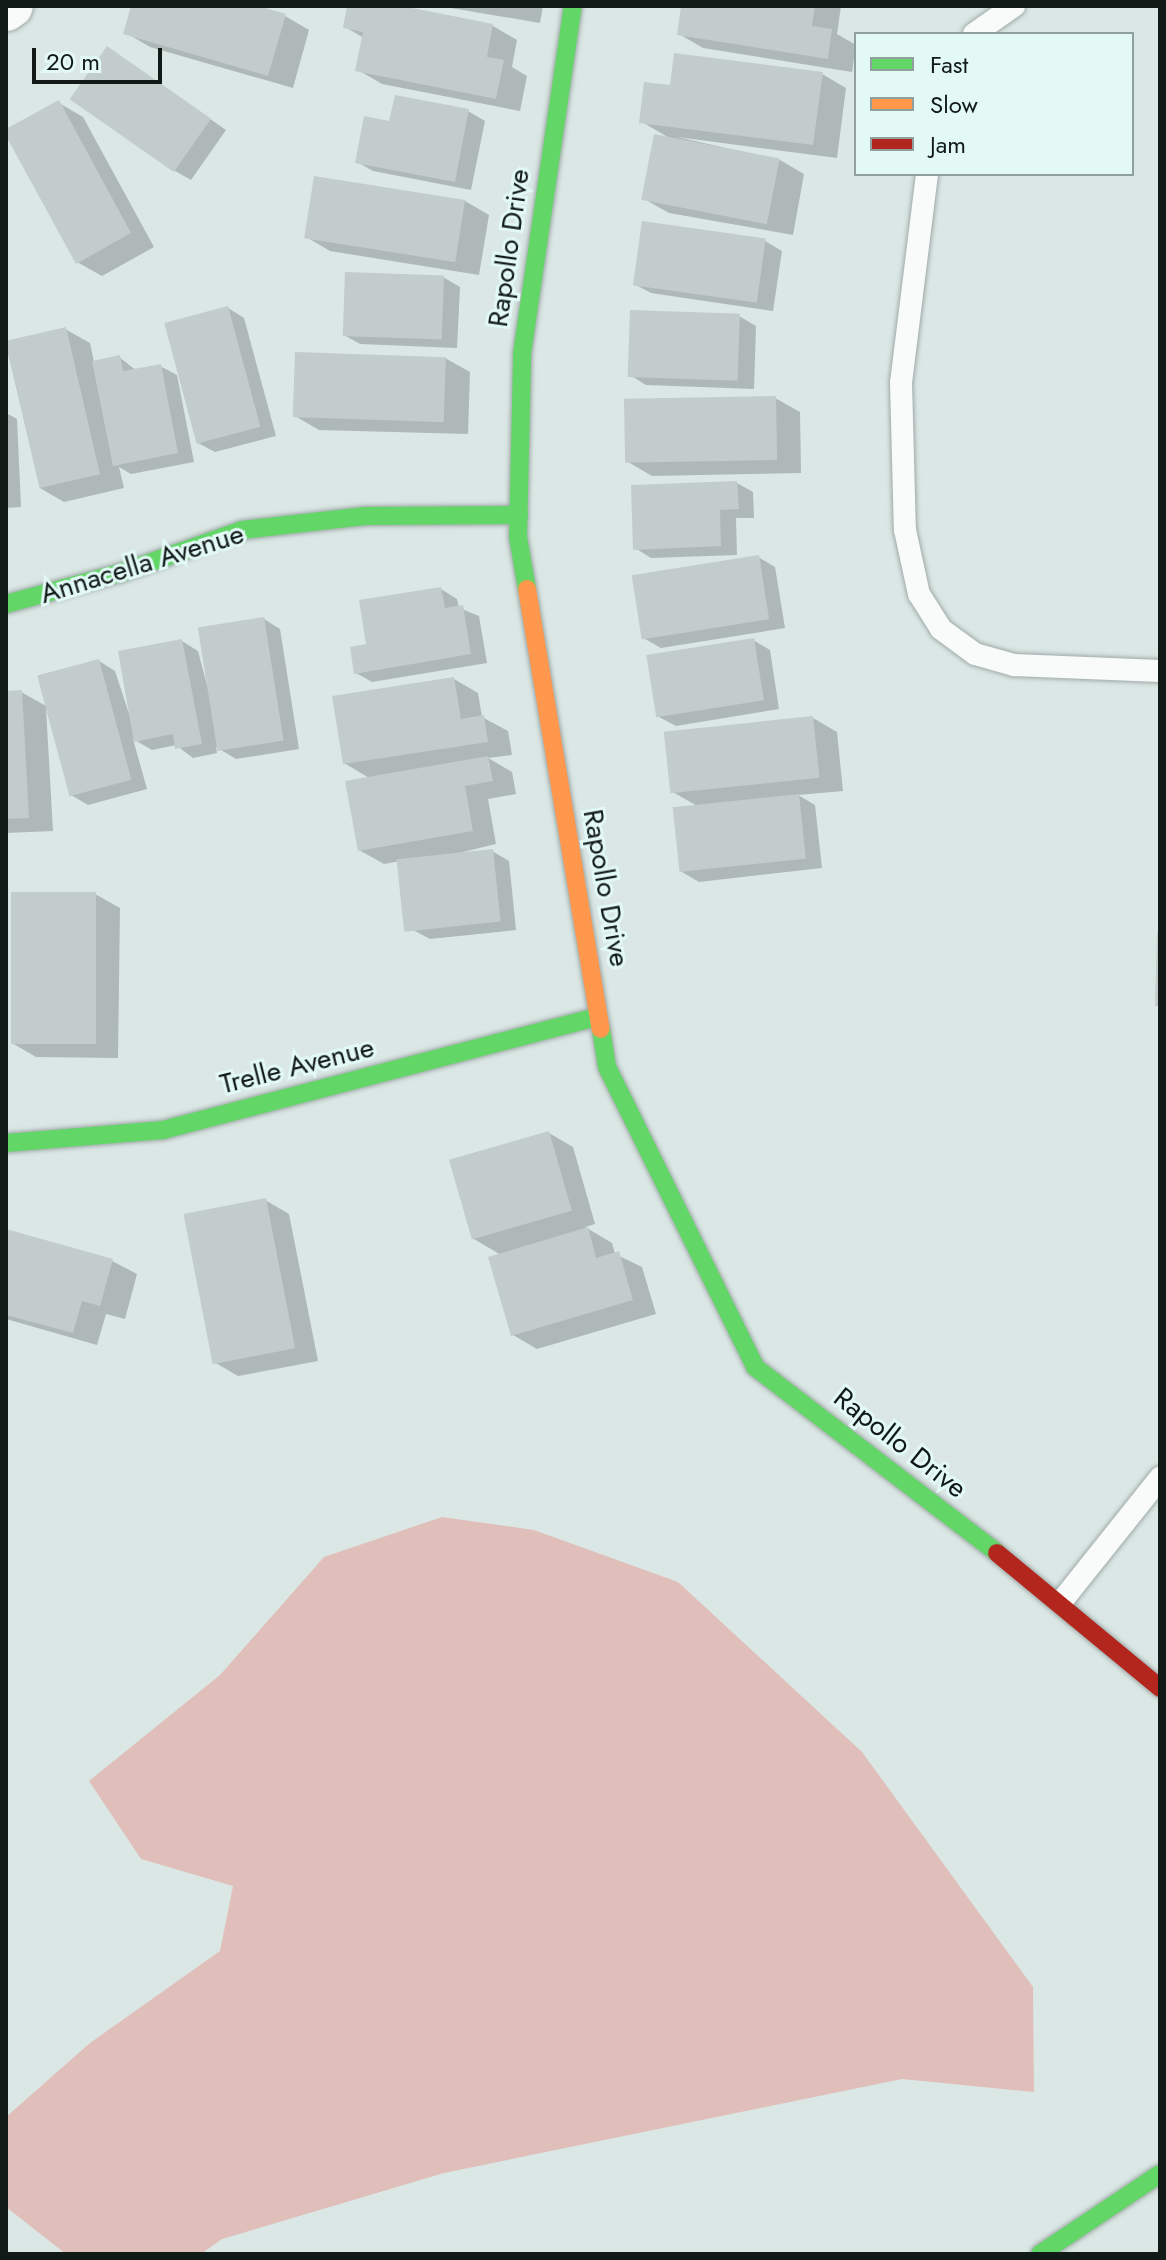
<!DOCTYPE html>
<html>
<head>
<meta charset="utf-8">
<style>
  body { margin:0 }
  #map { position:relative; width:1166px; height:2260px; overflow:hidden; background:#dae7e4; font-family:Jost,sans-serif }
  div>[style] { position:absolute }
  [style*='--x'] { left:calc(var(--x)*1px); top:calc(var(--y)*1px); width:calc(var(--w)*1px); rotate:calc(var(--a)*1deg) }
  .green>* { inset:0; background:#e0bfbb }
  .shadow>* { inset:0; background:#0003 }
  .building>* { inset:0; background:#c2ccca; transform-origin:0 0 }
  .roads { filter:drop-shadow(0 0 2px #a0aaa8) drop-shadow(0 0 2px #a0aaa8) }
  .lane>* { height:22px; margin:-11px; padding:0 11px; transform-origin:11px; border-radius:11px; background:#f9fbfb }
  .street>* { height:42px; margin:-21px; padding:0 21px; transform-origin:21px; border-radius:21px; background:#f9fbfb }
  .fast>* { height:18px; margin:-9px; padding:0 9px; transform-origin:9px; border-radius:9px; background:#63d668 }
  .slow>* { height:18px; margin:-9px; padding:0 9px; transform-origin:9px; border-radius:9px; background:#ff974d }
  .jam>* { height:18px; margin:-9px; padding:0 9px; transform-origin:9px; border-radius:9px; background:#b3261e }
  span { translate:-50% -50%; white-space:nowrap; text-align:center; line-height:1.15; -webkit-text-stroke:6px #e2f9f5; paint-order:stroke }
  .street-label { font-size:28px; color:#121a18 }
  .frame { position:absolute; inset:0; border:8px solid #121a18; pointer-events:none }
  .legend { position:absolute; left:854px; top:32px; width:280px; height:144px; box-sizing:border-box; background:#e2f9f5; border:2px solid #8fa09d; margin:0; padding:10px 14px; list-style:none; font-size:24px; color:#121a18 }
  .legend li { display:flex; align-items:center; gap:16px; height:40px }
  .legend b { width:40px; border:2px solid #8fa09d }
  .scale { position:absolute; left:32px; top:48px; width:130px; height:36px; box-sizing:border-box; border:4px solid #121a18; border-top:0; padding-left:10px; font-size:24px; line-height:28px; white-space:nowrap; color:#121a18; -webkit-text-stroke:6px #e2f9f5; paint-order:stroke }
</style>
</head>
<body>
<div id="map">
  <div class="green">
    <div style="clip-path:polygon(442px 1517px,534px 1530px,678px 1582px,862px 1752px,1033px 1987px,1034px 2092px,902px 2079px,444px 2173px,222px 2239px,201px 2254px,66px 2254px,6px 2207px,6px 2117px,90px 2043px,220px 1951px,233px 1886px,141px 1859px,89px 1781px,220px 1675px,324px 1557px)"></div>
  </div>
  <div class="shadow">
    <div style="clip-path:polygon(133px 6px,250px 6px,285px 16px,309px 30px,293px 88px,150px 47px,126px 33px)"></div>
    <div style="clip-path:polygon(349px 6px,392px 6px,493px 26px,517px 40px,512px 67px,527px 76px,520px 111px,382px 84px,358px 70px,364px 38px,345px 27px)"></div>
    <div style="clip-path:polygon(439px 6px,543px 6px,540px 23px)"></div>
    <div style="clip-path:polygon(683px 6px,841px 6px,837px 34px,856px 45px,852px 72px,703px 48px,679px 34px)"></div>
    <div style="clip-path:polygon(108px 48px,226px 130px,191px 180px,175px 171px)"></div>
    <div style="clip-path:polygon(822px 74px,846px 88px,837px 158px,677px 137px,780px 160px,804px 174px,793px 235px,669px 213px,644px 199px,671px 139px,642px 122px,671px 87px)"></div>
    <div style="clip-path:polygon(59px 103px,83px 117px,154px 247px,102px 276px,77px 262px,6px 132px)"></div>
    <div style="clip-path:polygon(468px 111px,485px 121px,471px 190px,373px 171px,357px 162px,391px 124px)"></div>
    <div style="clip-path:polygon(315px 178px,465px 201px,489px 215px,479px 275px,330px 251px,306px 237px)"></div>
    <div style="clip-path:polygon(765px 241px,782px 251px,773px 311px,651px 293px,634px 284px)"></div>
    <div style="clip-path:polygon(443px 277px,460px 287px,457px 348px,360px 344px,344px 335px)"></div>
    <div style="clip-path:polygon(228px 308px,244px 318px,276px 436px,215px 452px,198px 443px)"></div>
    <div style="clip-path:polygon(739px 316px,756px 326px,754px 389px,646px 385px,630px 375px)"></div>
    <div style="clip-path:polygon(65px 329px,90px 343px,94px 362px,119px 357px,137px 371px,160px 366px,177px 375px,194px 462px,131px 474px,119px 467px,124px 488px,64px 502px,40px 488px,6px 344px)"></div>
    <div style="clip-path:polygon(445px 358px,470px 372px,468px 434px,319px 430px,295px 416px)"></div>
    <div style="clip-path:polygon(775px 398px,800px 412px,801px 473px,652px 476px,628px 462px)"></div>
    <div style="clip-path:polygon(6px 413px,17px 419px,21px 507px,6px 508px)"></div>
    <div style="clip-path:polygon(737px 483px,753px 492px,754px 518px,736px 518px,737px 555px,651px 558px,635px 548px)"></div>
    <div style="clip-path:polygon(758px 557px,775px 567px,785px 628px,661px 648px,645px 639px)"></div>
    <div style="clip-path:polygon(441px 589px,457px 599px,459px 608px,479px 616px,487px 663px,372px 682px,356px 673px,369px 646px)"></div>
    <div style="clip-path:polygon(264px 619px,280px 629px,299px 749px,236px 759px,216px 747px,217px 753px,193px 758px,176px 745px,152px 750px,133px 739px,147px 789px,88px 805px,71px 795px,46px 708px,53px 831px,6px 833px,6px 693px,21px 692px,48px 707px,99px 661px,115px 671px,133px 726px,182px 641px,198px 651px,213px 708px)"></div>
    <div style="clip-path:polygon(753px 640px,770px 650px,779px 709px,676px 726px,659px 717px)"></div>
    <div style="clip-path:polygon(454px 679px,478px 693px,482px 717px,508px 731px,512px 755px,488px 758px,512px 772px,516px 794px,488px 799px,496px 844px,446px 856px,492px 851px,509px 861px,516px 930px,430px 939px,413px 930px,400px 861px,384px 864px,359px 850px,371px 779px,344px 763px)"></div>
    <div style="clip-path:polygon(813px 718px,837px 732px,843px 791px,798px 795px,815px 805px,822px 868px,699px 882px,682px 872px,699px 807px,671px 791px)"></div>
    <div style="clip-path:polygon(95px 894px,120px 908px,118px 1058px,36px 1057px,12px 1043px)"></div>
    <div style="clip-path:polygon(549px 1133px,573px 1147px,595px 1224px,585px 1227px,612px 1243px,615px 1254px,642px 1267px,656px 1314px,537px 1349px,513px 1335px,501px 1255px,474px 1239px)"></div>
    <div style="clip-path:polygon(265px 1200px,289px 1214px,318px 1361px,238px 1376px,214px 1362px)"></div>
    <div style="clip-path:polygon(6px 1237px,112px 1261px,137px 1274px,125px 1319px,106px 1314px,97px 1345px,6px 1319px)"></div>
  </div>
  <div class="building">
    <div style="clip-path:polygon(131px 6px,258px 6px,286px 14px,268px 76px,123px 34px)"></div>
    <div style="clip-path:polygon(347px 6px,402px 6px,493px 24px,487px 57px,504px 60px,496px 99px,355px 71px,363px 32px,343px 28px)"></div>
    <div style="clip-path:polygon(681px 6px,815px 6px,812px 26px,832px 29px,828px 59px,677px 35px)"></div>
    <div style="left:107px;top:46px;width:127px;height:65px;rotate:35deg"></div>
    <div style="clip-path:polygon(674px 53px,823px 72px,813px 145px,639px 123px,644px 82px,670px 85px)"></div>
    <div style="clip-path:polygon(395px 95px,469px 109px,455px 182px,355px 163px,364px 116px,389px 121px)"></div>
    <div style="clip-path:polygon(59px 100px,131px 233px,76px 264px,6px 136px,6px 129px)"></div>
    <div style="left:654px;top:134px;width:128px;height:67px;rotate:11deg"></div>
    <div style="left:314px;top:176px;width:153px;height:63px;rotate:9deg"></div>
    <div style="left:642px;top:221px;width:125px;height:65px;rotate:8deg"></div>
    <div style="left:345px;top:272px;width:99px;height:64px;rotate:2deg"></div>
    <div style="left:228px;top:306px;width:125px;height:66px;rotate:75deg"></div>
    <div style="left:630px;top:310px;width:110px;height:67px;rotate:2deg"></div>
    <div style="left:66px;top:327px;width:151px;height:62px;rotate:77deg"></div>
    <div style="left:295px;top:352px;width:151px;height:65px;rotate:2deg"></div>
    <div style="clip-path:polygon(120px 355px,123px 371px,161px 364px,178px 453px,113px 466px,92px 361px)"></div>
    <div style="left:776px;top:396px;width:64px;height:152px;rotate:89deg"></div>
    <div style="clip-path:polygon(737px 481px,739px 509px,720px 510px,721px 546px,633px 550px,631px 485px)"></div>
    <div style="left:759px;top:555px;width:65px;height:129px;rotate:81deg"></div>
    <div style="clip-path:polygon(441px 587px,445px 608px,463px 605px,471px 654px,354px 674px,350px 647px,366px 644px,359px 600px)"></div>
    <div style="left:264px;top:617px;width:125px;height:67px;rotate:81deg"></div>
    <div style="left:754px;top:638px;width:63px;height:109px;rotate:81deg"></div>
    <div style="clip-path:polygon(182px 639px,202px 744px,175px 749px,173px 734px,134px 742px,118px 651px)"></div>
    <div style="left:99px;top:659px;width:125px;height:64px;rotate:75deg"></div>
    <div style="clip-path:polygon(454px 677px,461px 719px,484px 715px,488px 742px,343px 764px,332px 696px)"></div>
    <div style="clip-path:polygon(22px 690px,29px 818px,6px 819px,6px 691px)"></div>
    <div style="left:813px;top:716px;width:62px;height:150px;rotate:84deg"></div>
    <div style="clip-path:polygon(488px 756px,493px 781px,465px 786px,473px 831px,358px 851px,345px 781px)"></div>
    <div style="left:799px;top:794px;width:65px;height:127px;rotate:84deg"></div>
    <div style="left:493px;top:849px;width:73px;height:97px;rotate:84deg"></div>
    <div style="left:11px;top:892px;width:85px;height:152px"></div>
    <div style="clip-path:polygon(1157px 933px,1160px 933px,1160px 1006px,1155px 1006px)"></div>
    <div style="left:549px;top:1131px;width:83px;height:104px;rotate:74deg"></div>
    <div style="left:266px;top:1198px;width:153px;height:84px;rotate:79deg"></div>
    <div style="clip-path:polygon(588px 1227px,596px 1258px,619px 1251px,633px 1300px,511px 1336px,488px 1257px)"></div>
    <div style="clip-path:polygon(6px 1229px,113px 1259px,100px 1306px,82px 1301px,73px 1333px,6px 1315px)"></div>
  </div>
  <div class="roads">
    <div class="lane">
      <div style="--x:974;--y:34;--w:49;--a:-35"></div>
      <div style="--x:927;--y:174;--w:210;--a:97.1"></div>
      <div style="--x:901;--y:382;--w:148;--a:88.5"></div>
      <div style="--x:905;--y:530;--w:66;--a:77.7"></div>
      <div style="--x:919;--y:594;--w:41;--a:57.8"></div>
      <div style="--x:941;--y:629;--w:42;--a:36.3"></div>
      <div style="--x:975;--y:654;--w:41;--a:15.8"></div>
      <div style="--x:1014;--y:665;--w:146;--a:2.4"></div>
      <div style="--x:1061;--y:1602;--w:159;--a:-51.4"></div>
    </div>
    <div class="street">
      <div style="--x:6;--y:10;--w:7;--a:-34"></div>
    </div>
    <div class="fast">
      <div style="--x:527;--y:589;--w:53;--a:-99.8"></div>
      <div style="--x:518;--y:537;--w:183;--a:-88.7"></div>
      <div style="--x:522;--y:354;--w:352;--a:-81.7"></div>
      <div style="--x:6;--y:604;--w:121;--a:-15.3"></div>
      <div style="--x:123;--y:572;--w:126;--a:-19.4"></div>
      <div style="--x:242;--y:530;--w:124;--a:-6.5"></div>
      <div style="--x:365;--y:516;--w:154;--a:-0.4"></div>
      <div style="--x:601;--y:1029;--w:38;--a:81"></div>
      <div style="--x:607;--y:1067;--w:335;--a:63.7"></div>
      <div style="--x:755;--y:1367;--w:305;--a:37.5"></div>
      <div style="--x:6;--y:1143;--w:158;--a:-4.7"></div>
      <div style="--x:163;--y:1130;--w:449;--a:-14.6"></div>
      <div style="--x:1040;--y:2254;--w:144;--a:-33.7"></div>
    </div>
    <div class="slow">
      <div style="--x:527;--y:589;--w:446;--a:80.5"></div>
    </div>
    <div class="jam">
      <div style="--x:997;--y:1553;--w:212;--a:39.6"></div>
    </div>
  </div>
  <div class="street-label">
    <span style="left:509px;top:248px;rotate:-82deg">Rapollo Drive</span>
    <span style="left:142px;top:564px;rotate:-17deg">Annacella Avenue</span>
    <span style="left:606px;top:888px;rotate:80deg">Rapollo Drive</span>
    <span style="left:297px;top:1066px;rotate:-14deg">Trelle Avenue</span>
    <span style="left:900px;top:1443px;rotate:38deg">Rapollo Drive</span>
  </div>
  <div class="frame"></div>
  <ul class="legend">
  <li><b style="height:10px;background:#63d668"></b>Fast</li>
  <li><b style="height:10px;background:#ff974d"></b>Slow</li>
  <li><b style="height:10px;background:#b3261e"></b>Jam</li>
  </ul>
  <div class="scale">20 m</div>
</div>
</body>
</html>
